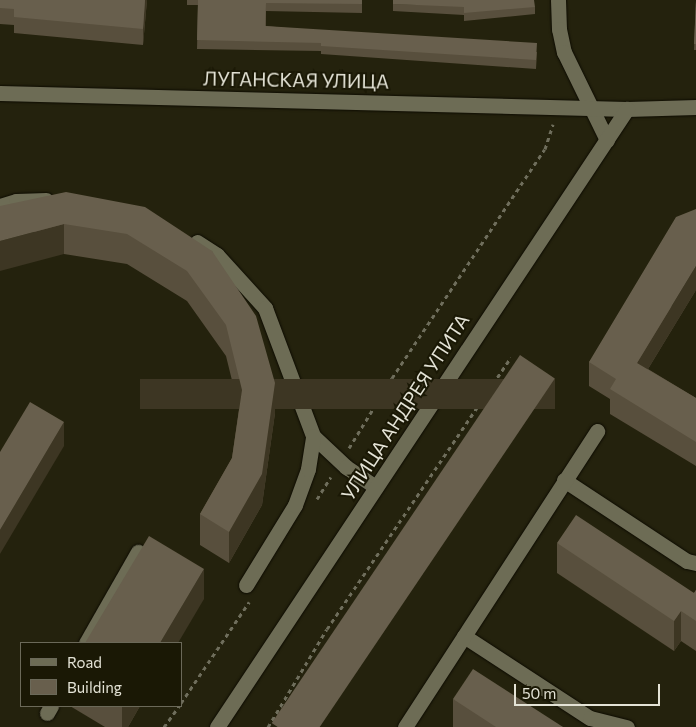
<!DOCTYPE html>
<html>
<head>
<meta charset="utf-8">
<style>
  body { margin:0 }
  #map { position:relative; width:696px; height:727px; overflow:hidden; background:#24220d; font-family:Commissioner,sans-serif }
  div>[style] { position:absolute }
  [style*='--x'] { left:calc(var(--x)*1px); top:calc(var(--y)*1px); width:calc(var(--w)*1px); rotate:calc(var(--a)*1deg) }
  .path>* { height:3px; margin-top:-1.5px; transform-origin:0; background:repeating-linear-gradient(90deg,#6f6e5c 0 4px,transparent 0 8px) }
  .roads { filter:drop-shadow(0 0 1px #0d0b00) drop-shadow(0 0 1px #0d0b00) }
  .minor>* { height:15px; margin:-7.5px; padding:0 7.5px; transform-origin:7.5px; border-radius:7.5px; background:#6d6c55 }
  .wall>* { inset:0; background:#584f3d }
  .shaded-wall>* { inset:0; background:#3d3623; transform-origin:0 0 }
  .building>* { inset:0; background:#685f4d; transform-origin:0 0 }
  span { translate:-50% -50%; white-space:nowrap; text-align:center; line-height:1.15; -webkit-text-stroke:4px #1a1805; paint-order:stroke }
  .street-label { font-size:19px; color:#e4e3d6 }
  .legend { position:absolute; left:20px; top:642px; width:162px; height:65px; box-sizing:border-box; background:#1a1805; border:1px solid #6b6959; margin:0; padding:6px 9px; list-style:none; font-size:15px; color:#e4e3d6 }
  .legend li { display:flex; align-items:center; gap:10px; height:25px }
  .legend b { width:25px; border:1px solid #6b6959 }
  .scale { position:absolute; left:514px; top:684px; width:146px; height:22px; box-sizing:border-box; border:2px solid #e4e3d6; border-top:0; padding-left:6px; font-size:15px; line-height:18px; white-space:nowrap; color:#e4e3d6; -webkit-text-stroke:4px #1a1805; paint-order:stroke }
</style>
</head>
<body>
<div id="map">
  <div class="path">
    <div style="--x:349;--y:448;--w:82;--a:-58.4"></div>
    <div style="--x:392;--y:378;--w:275;--a:-56.3"></div>
    <div style="--x:545;--y:149;--w:26;--a:-72"></div>
    <div style="--x:317;--y:499;--w:26;--a:-58"></div>
    <div style="--x:181;--y:703;--w:122;--a:-56"></div>
    <div style="--x:164;--y:727;--w:26;--a:-54"></div>
    <div style="--x:268;--y:727;--w:114;--a:-59"></div>
    <div style="--x:327;--y:629;--w:328;--a:-55.9"></div>
  </div>
  <div class="roads">
    <div class="minor">
      <div style="--x:558;--y:0;--w:29;--a:88"></div>
      <div style="--x:559;--y:29;--w:24;--a:78"></div>
      <div style="--x:564;--y:52;--w:98;--a:64"></div>
      <div style="--x:0;--y:93;--w:627;--a:1.46"></div>
      <div style="--x:627;--y:109;--w:69;--a:-1.7"></div>
      <div style="--x:0;--y:206;--w:17;--a:-17"></div>
      <div style="--x:16;--y:201;--w:30;--a:-2"></div>
      <div style="--x:197;--y:242;--w:24;--a:33"></div>
      <div style="--x:217;--y:255;--w:72;--a:47.8"></div>
      <div style="--x:265;--y:308;--w:137;--a:69.4"></div>
      <div style="--x:313;--y:436;--w:45;--a:43.2"></div>
      <div style="--x:346;--y:467;--w:36;--a:34"></div>
      <div style="--x:564;--y:480;--w:147;--a:33.4"></div>
      <div style="--x:687;--y:561;--w:9;--a:13"></div>
      <div style="--x:246;--y:585;--w:94;--a:-58.5"></div>
      <div style="--x:295;--y:505;--w:38;--a:-70"></div>
      <div style="--x:308;--y:469;--w:33;--a:-81"></div>
      <div style="--x:464;--y:636;--w:150;--a:33.1"></div>
      <div style="--x:590;--y:718;--w:38;--a:14"></div>
      <div style="--x:86;--y:643;--w:105;--a:-60.3"></div>
      <div style="--x:47;--y:713;--w:8;--a:-60"></div>
      <div style="--x:217;--y:727;--w:742;--a:-56.44"></div>
      <div style="--x:405;--y:727;--w:353;--a:-57"></div>
    </div>
  </div>
  <div class="wall">
    <div style="clip-path:polygon(0 0,156px 0,147px 0,143px 45px,14px 33px,14px 25px,0 24px)"></div>
    <div style="clip-path:polygon(187px 0,362px 0,362px 13px,266px 11px,266px 26px,537px 52px,536px 69px,321px 54px,321px 51px,197px 49px,198px 5px,187px 5px)"></div>
    <div style="clip-path:polygon(696px 0,696px 50px,694px 50px)"></div>
    <div style="clip-path:polygon(393px 4px,535px 7px,535px 14px,464px 21px,464px 15px,393px 11px)"></div>
    <div style="clip-path:polygon(0 206px,212px 251px,275px 413px,262px 505px,229px 563px,200px 545px,200px 514px,232px 458px,239px 409px,226px 356px,187px 301px,127px 264px,64px 254px)"></div>
    <div style="clip-path:polygon(696px 290px,648px 369px,696px 398px,696px 466px,610px 414px,610px 399px,589px 386px,589px 362px)"></div>
    <div style="clip-path:polygon(557px 543px,694px 593px,696px 590px,696px 651px,681px 641px,674px 651px,557px 573px)"></div>
    <div style="clip-path:polygon(453px 699px,563px 727px,453px 727px)"></div>
    <div style="clip-path:polygon(70px 706px,140px 706px,128px 727px,105px 727px)"></div>
  </div>
  <div class="shaded-wall">
    <div style="clip-path:polygon(145px 0,147px 0,143px 45px,143px 29px)"></div>
    <div style="clip-path:polygon(64px 224px,64px 254px,0 271px,0 241px)"></div>
    <div style="clip-path:polygon(696px 266px,696px 290px,637px 387px,637px 363px)"></div>
    <div style="left:555px;top:379px;width:30px;height:415px;rotate:90deg"></div>
    <div style="clip-path:polygon(275px 383px,275px 413px,262px 505px,229px 563px,229px 532px)"></div>
    <div style="clip-path:polygon(64px 422px,64px 446px,0 554px,0 530px)"></div>
    <div style="clip-path:polygon(204px 569px,204px 599px,178px 643px,160px 643px)"></div>
    <div style="clip-path:polygon(681px 611px,681px 641px,674px 651px,674px 621px)"></div>
    <div style="clip-path:polygon(122px 706px,140px 706px,128px 727px,122px 727px)"></div>
  </div>
  <div class="building">
    <div style="clip-path:polygon(0 0,145px 0,143px 29px,14px 17px,14px 9px,0 8px)"></div>
    <div style="clip-path:polygon(198px 0,362px 0,362px 4px,266px 3px,265px 26px,537px 43px,536px 60px,321px 46px,321px 43px,197px 40px)"></div>
    <div style="clip-path:polygon(393px 0,534px 0,535px 7px,464px 13px,464px 7px,393px 4px)"></div>
    <div style="clip-path:polygon(696px 0,696px 44px,694px 44px)"></div>
    <div style="clip-path:polygon(66px 192px,145px 207px,212px 251px,256px 316px,275px 383px,262px 474px,229px 532px,200px 514px,232px 458px,242px 390px,226px 325px,187px 271px,127px 234px,64px 224px,0 241px,0 206px)"></div>
    <div style="clip-path:polygon(696px 209px,696px 266px,637px 363px,696px 398px,696px 442px,610px 389px,616px 379px,589px 362px,676px 217px)"></div>
    <div style="left:520px;top:355px;width:42px;height:444px;rotate:34deg"></div>
    <div style="clip-path:polygon(30px 402px,64px 422px,0 530px,0 452px)"></div>
    <div style="clip-path:polygon(576px 515px,694px 593px,696px 590px,696px 621px,681px 611px,674px 621px,557px 543px)"></div>
    <div style="clip-path:polygon(149px 536px,204px 569px,160px 643px,85px 643px)"></div>
    <div style="clip-path:polygon(473px 669px,563px 727px,496px 727px,453px 699px)"></div>
  </div>
  <div class="street-label">
    <span style="left:296px;top:80px;rotate:1deg">ЛУГАНСКАЯ УЛИЦА</span>
    <span style="left:405px;top:407px;rotate:-57deg">УЛИЦА АНДРЕЯ УПИТА</span>
  </div>
  <ul class="legend">
  <li><b style="height:6px;background:#6d6c55"></b>Road</li>
  <li><b style="height:14px;background:#685f4d"></b>Building</li>
  </ul>
  <div class="scale">50 m</div>
</div>
</body>
</html>
